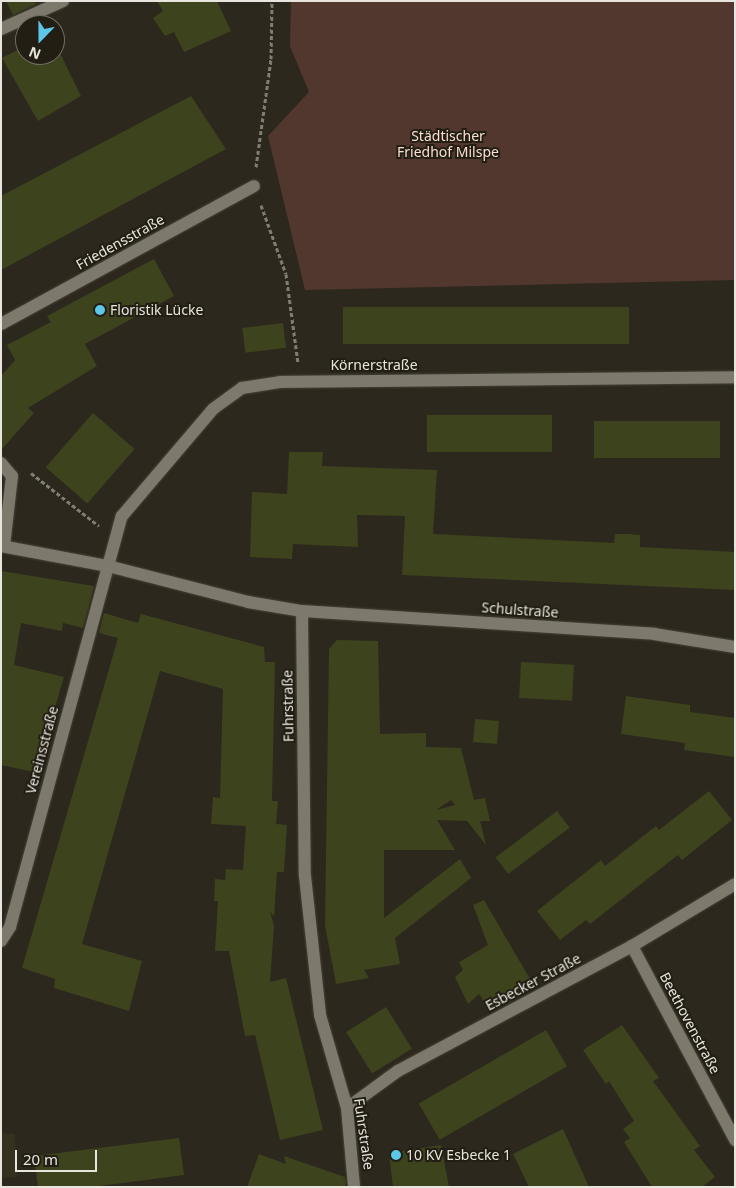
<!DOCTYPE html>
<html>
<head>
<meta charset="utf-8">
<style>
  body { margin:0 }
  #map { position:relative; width:736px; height:1188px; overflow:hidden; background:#2c281d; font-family:"Noto Sans",sans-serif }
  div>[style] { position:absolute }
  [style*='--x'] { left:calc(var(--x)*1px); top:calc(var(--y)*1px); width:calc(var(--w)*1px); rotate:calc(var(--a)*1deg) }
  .built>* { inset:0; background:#36301f }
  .green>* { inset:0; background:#52372f }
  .building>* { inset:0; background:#3d431d; transform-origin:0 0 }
  .path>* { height:3px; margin-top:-1.5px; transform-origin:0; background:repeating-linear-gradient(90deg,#807d73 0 4px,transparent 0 6.5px) }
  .roads { filter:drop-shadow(0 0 1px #47433b) drop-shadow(0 0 1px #47433b) }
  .minor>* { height:12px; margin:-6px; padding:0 6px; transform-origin:6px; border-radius:6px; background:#7d796c }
  .dots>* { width:14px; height:14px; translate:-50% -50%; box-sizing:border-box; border:2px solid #221e13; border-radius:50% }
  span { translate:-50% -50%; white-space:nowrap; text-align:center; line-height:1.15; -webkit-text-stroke:4px #221e13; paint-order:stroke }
  .park-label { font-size:14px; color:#faddd3 }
  .street-label { font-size:14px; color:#e8e5de }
  .poi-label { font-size:14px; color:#e8e5de }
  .left { translate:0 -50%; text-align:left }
  .frame { position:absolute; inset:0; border:2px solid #e8e5de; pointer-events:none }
  .north { position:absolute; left:15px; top:15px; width:50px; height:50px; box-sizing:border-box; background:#221e13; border:1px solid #716e64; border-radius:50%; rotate:202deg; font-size:14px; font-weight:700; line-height:20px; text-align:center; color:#e8e5de }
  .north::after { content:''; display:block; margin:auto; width:18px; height:22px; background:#5dc7e8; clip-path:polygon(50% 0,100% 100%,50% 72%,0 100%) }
  .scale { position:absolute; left:15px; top:1150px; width:82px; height:22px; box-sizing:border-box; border:2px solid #e8e5de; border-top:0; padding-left:6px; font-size:15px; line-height:18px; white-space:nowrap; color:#e8e5de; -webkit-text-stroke:4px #221e13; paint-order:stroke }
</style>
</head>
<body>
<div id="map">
  <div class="built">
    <div style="clip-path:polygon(1px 1133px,15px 1134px,17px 1177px,1px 1178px)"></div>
  </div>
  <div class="green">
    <div style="clip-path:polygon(291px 1px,735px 1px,735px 280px,305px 290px,268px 136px,309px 92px,290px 46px)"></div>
  </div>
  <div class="building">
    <div style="clip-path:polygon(6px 1px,34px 1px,36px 4px,13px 15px)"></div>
    <div style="clip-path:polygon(157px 1px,217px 1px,231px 31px,184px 52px,174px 32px,165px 36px,153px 18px,163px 11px)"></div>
    <div style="clip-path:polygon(43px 19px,46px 25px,30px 25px)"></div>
    <div style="clip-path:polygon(55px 43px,81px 96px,38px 121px,2px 58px,25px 46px,25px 55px,55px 55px)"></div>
    <div style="clip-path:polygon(191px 96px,226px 149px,1px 270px,1px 196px)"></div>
    <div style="clip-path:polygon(154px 259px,174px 296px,85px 344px,97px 366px,28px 408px,34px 413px,1px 450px,1px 376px,15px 360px,7px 345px,51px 322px,47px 316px)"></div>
    <div style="left:343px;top:307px;width:286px;height:37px"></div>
    <div style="left:283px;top:323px;width:25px;height:41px;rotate:83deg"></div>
    <div style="left:93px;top:413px;width:55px;height:72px;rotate:41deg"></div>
    <div style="left:427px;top:415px;width:125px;height:37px"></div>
    <div style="left:720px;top:421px;width:37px;height:126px;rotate:90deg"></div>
    <div style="clip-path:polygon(289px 452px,323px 452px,322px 466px,437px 470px,433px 534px,614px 543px,615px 534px,629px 534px,640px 535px,640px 547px,735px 552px,735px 590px,402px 575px,405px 516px,357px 515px,358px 547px,293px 544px,292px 559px,250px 557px,252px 492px,287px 494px)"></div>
    <div style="clip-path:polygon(1px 571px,94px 586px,83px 628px,63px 623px,62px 631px,21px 623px,14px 665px,64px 677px,53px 714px,48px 713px,34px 772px,1px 765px)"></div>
    <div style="clip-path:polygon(104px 613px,138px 623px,141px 614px,264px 647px,265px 662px,275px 662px,272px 801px,278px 801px,276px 824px,287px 825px,284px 872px,277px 872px,274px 917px,270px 911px,274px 926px,270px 982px,286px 978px,323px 1130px,280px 1140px,255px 1035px,245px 1036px,229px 951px,215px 951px,218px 901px,214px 901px,215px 879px,225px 880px,226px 869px,243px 870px,246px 826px,211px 824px,213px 797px,220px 798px,223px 689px,160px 671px,82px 944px,142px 961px,129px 1011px,54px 988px,55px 979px,22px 968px,118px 638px,99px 633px)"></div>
    <div style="clip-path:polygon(evenodd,337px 640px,378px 641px,380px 734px,426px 733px,426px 747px,461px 748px,474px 800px,485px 798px,490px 821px,480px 821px,486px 845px,467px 821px,437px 820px,455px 850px,384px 850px,384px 918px,460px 859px,471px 878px,395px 938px,400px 964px,364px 970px,369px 978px,336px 984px,325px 925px,329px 649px,337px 640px,451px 800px,455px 805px,436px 810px,451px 800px)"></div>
    <div style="left:521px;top:662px;width:53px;height:36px;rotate:3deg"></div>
    <div style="clip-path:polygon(626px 696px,690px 705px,690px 712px,735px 718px,735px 757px,684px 750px,685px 743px,621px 734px)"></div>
    <div style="left:475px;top:719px;width:24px;height:23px;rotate:5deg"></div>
    <div style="clip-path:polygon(709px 791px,732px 820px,682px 860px,678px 855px,590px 924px,586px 920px,560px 940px,537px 911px,601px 860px,605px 866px,656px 826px,659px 830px)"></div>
    <div style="left:557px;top:811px;width:21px;height:77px;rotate:53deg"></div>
    <div style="clip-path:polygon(484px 900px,530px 979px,487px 1006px,479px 994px,468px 1004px,455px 977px,463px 970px,459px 962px,488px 945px,473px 905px)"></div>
    <div style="left:386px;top:1007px;width:49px;height:47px;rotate:58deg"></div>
    <div style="clip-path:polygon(622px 1025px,659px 1078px,653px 1081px,700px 1146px,694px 1150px,715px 1177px,702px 1187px,652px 1187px,624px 1142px,630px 1138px,623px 1129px,634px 1121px,609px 1081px,606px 1084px,583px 1050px)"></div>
    <div style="left:546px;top:1030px;width:42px;height:147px;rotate:60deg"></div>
    <div style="clip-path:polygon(563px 1129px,589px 1187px,529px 1187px,513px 1154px)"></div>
    <div style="clip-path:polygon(179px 1138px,184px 1175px,92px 1187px,38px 1187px,34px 1156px)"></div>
    <div style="clip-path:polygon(441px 1145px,449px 1187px,393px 1187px,389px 1153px)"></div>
    <div style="clip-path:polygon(259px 1154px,286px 1164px,284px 1156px,345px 1177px,346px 1187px,247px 1187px)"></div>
  </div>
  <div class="path">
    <div style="--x:256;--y:167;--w:109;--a:-82.1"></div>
    <div style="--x:271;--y:59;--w:58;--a:-89"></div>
    <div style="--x:261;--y:205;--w:73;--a:70.1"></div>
    <div style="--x:286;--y:274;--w:90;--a:82.3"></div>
    <div style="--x:31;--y:473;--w:86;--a:37.9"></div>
  </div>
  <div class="roads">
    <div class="minor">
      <div style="--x:1;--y:29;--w:68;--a:-24.3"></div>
      <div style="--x:1;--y:324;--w:288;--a:-28.6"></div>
      <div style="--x:1;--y:463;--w:17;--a:50"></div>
      <div style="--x:12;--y:476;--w:70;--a:96.5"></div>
      <div style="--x:1;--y:546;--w:109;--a:10.6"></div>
      <div style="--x:108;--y:566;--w:145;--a:14.4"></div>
      <div style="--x:248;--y:602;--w:55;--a:9.5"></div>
      <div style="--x:302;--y:611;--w:353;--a:3.7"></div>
      <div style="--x:654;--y:634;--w:82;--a:9.1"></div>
      <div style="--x:302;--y:611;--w:265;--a:89.4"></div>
      <div style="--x:305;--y:876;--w:140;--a:83.8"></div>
      <div style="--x:320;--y:1015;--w:97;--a:73.8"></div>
      <div style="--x:347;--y:1108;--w:79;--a:84.9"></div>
      <div style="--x:1;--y:941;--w:17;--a:-57"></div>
      <div style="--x:10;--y:927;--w:426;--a:-74.8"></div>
      <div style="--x:122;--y:516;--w:140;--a:-49.6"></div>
      <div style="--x:213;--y:409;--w:36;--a:-36"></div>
      <div style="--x:242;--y:388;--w:38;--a:-9"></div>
      <div style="--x:280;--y:382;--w:455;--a:-0.6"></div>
      <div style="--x:632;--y:946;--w:220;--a:62"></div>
      <div style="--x:347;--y:1108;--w:63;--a:-36"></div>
      <div style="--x:398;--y:1071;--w:265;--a:-28.1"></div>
      <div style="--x:632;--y:946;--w:120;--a:-31"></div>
    </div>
  </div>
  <div class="dots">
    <div style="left:100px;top:310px;background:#5dc7e8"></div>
    <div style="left:396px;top:1155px;background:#5dc7e8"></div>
  </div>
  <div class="park-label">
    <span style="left:448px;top:144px">Städtischer<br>Friedhof Milspe</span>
  </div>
  <div class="street-label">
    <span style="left:120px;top:242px;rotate:-29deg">Friedensstraße</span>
    <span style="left:374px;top:365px">Körnerstraße</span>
    <span style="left:520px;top:610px;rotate:4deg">Schulstraße</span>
    <span style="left:288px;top:706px;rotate:-91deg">Fuhrstraße</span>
    <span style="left:42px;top:750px;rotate:-75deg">Vereinsstraße</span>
    <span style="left:533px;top:982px;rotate:-28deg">Esbecker Straße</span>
    <span style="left:690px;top:1023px;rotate:62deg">Beethovenstraße</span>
    <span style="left:364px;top:1134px;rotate:82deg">Fuhrstraße</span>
  </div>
  <div class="poi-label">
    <span class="left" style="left:110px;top:310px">Floristik Lücke</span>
    <span class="left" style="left:406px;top:1155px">10 KV Esbecke 1</span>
  </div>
  <div class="frame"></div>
  <div class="north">N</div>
  <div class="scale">20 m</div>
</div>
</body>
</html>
